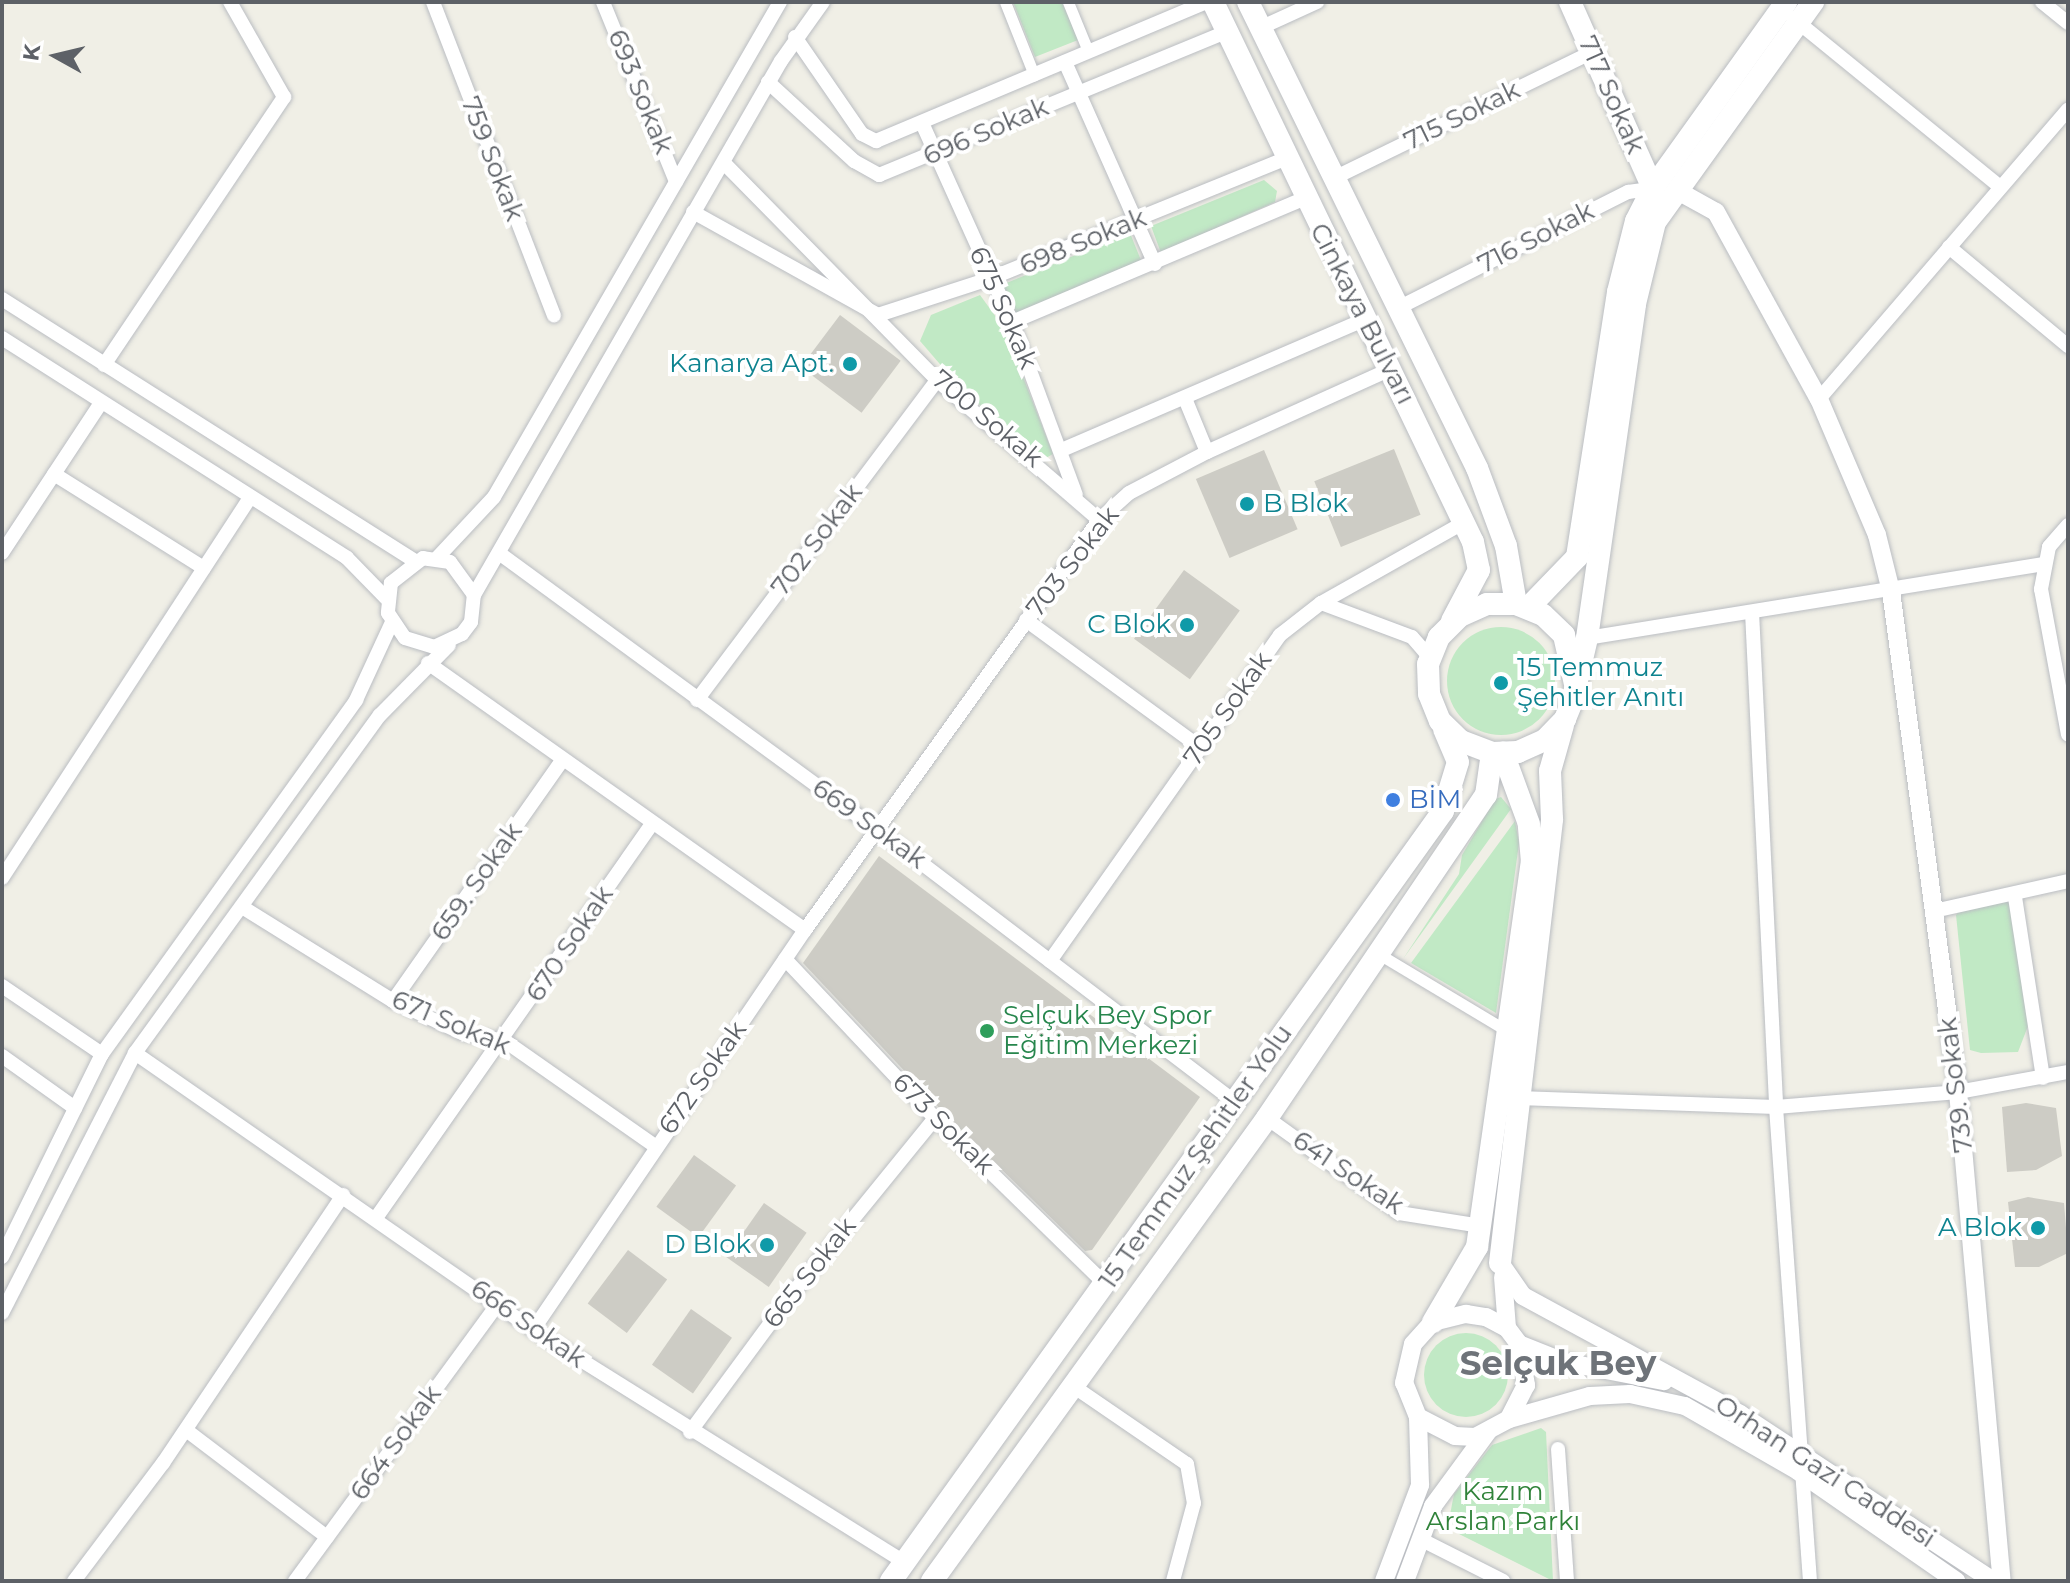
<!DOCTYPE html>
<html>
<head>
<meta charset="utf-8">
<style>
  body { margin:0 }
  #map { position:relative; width:2070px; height:1583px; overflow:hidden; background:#f0efe6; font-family:Montserrat,sans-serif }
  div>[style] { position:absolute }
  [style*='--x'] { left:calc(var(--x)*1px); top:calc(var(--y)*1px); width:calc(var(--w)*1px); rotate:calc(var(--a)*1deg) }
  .green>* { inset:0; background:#c1e9c5; transform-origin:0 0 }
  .round { border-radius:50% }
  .building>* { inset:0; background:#cdccc5; transform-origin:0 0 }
  .roads { filter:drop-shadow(0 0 2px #babdc2) drop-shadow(0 0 2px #babdc2) }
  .pedestrian>* { height:11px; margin:-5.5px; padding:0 5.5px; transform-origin:5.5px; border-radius:5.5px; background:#fff }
  .minor>* { height:14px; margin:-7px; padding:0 7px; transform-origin:7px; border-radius:7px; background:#fff }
  .tertiary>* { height:18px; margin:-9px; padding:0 9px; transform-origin:9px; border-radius:9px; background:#fff }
  .secondary>* { height:22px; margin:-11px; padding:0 11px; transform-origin:11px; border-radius:11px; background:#fff }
  .dots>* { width:22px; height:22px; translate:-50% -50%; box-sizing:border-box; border:4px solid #fff; border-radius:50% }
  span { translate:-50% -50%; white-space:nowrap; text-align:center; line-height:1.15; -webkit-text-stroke:8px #fff; paint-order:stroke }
  .street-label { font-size:26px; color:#5d6167 }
  .culture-label { font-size:26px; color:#0d838f }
  .right { translate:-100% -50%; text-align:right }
  .left { translate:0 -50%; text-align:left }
  .shop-label { font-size:26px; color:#366cbe }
  .leisure-label { font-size:26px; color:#27864d }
  .park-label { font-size:26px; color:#30833a }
  .district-label { font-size:34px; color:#6e7379; font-weight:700 }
  .frame { position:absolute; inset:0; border:4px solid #5d6167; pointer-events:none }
  .north { position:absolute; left:16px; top:16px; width:80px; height:80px; -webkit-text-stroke:6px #fff; paint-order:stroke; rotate:278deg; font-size:22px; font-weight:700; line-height:32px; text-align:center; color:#5d6167 }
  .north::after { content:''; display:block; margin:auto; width:28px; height:36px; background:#5d6167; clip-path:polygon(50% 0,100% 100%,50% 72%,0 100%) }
</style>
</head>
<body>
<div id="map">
  <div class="green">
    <div style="clip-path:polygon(1013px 2px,1062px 2px,1078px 40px,1035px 57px)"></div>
    <div style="clip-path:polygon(1264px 180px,1277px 191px,1275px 202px,1161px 253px,1151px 226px)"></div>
    <div style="left:1130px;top:233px;width:32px;height:138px;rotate:68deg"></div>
    <div style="clip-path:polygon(980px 295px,1004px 328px,1053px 454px,1044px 459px,964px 392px,920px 341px,931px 315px)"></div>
    <div class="round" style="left:1447px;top:627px;width:108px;height:108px"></div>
    <div style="clip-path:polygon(1501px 797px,1511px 809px,1403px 959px,1459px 874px,1462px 855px,1495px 799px)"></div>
    <div style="clip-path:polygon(1515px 821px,1519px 843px,1496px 1013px,1411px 963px)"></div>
    <div style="clip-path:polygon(2000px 898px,2010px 902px,2033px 1013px,2018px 1052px,1981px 1053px,1970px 1050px,1956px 915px,1964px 906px)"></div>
    <div class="round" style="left:1424px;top:1333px;width:84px;height:84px"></div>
    <div style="clip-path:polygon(1541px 1428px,1546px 1432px,1553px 1581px,1459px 1534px,1449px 1520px,1454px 1494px,1492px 1445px)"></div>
  </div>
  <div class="building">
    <div style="left:840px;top:315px;width:76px;height:65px;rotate:37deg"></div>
    <div style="left:1394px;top:449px;width:71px;height:86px;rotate:68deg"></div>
    <div style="left:1264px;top:450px;width:86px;height:74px;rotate:67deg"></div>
    <div style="left:1184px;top:570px;width:69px;height:85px;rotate:36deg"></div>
    <div style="clip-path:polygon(879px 856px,1200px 1097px,1092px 1250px,1085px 1251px,942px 1111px,803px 963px)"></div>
    <div style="clip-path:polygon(2026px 1103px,2056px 1108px,2062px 1156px,2036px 1170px,2007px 1172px,2002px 1107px)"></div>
    <div style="left:694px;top:1155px;width:52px;height:64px;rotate:36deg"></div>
    <div style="clip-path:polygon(2028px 1197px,2064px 1203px,2068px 1253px,2039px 1267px,2015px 1267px,2008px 1202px)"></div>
    <div style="left:764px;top:1203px;width:52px;height:66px;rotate:35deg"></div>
    <div style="left:628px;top:1250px;width:49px;height:67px;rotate:37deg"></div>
    <div style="left:691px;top:1309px;width:50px;height:68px;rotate:35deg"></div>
  </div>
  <div class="roads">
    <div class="pedestrian">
      <div style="--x:1005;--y:2;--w:79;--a:68.3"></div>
      <div style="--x:1068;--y:2;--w:53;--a:67.8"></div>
      <div style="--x:1379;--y:954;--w:149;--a:31"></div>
    </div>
    <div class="minor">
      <div style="--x:433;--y:2;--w:336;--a:68.9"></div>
      <div style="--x:603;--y:2;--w:194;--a:67.9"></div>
      <div style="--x:2042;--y:2;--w:33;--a:39"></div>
      <div style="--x:1793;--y:18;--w:267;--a:39.2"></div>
      <div style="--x:1260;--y:28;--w:63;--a:-24.5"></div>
      <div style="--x:795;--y:37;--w:118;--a:55.4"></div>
      <div style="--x:862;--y:134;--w:16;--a:27"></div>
      <div style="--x:876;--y:141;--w:359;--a:-22.8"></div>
      <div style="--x:1065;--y:62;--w:221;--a:66"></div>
      <div style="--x:768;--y:82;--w:117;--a:42.6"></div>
      <div style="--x:854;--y:161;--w:29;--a:29"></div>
      <div style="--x:879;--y:175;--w:375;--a:-22.4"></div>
      <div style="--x:922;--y:123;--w:218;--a:65.7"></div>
      <div style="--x:1012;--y:322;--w:184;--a:69.7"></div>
      <div style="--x:724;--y:163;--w:304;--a:45.5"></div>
      <div style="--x:937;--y:380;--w:214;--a:40.8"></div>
      <div style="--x:1332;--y:179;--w:289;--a:-26"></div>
      <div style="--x:693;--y:212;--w:212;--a:29.1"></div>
      <div style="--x:878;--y:315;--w:117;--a:-18"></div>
      <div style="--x:989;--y:279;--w:319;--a:-22.1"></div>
      <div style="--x:1949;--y:247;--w:155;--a:39.8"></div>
      <div style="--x:2;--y:299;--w:489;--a:32.4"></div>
      <div style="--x:1398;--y:308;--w:258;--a:-26.8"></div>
      <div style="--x:1628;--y:192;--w:30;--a:-8"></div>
      <div style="--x:1012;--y:322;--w:316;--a:-22.9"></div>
      <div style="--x:2;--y:338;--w:409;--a:32.5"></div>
      <div style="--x:347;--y:558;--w:56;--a:45.7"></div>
      <div style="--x:104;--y:365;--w:323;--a:-56.1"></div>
      <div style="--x:284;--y:97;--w:109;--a:-119.6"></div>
      <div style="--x:1819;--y:399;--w:382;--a:-49.3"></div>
      <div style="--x:1186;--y:401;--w:55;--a:67.6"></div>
      <div style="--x:1064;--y:449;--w:329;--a:-23.3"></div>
      <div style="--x:54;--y:474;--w:177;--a:32.1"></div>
      <div style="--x:2068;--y:525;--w:29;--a:131"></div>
      <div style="--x:2049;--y:547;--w:43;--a:100.8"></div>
      <div style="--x:2041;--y:589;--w:148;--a:79.5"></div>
      <div style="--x:2;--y:553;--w:180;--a:-56.6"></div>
      <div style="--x:499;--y:553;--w:469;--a:36.2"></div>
      <div style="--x:878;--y:830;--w:449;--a:37.3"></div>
      <div style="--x:437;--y:558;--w:83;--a:-46.9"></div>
      <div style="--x:494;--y:497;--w:572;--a:-59.98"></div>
      <div style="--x:474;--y:595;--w:41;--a:-126"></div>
      <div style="--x:450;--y:562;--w:27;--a:-172"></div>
      <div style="--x:423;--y:558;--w:41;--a:142"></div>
      <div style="--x:391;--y:583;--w:30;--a:96"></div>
      <div style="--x:388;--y:613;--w:30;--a:56"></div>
      <div style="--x:405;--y:638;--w:30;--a:17"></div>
      <div style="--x:434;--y:647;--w:31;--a:-25"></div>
      <div style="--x:462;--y:634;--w:15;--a:-53"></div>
      <div style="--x:471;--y:622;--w:27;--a:-84"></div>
      <div style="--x:474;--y:595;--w:616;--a:-60.11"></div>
      <div style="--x:781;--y:61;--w:72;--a:-54.6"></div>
      <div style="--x:1321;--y:603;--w:97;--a:20.5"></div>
      <div style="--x:1412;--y:637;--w:29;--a:49"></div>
      <div style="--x:1752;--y:612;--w:496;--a:87.2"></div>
      <div style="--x:1776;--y:1107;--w:475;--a:85.9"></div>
      <div style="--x:1026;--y:620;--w:217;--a:36.2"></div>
      <div style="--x:1587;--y:638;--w:462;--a:-9.2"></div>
      <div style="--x:428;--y:663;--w:462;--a:35.3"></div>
      <div style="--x:697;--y:700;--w:400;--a:-53.1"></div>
      <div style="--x:2;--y:878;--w:452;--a:-56.9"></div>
      <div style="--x:2015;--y:897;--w:183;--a:81.2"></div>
      <div style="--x:242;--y:907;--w:178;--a:31.9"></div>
      <div style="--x:393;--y:1001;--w:76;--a:24.9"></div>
      <div style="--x:462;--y:1033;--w:44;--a:10.5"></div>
      <div style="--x:505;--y:1041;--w:183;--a:35"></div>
      <div style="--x:1934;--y:911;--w:137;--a:-12.6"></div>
      <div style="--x:785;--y:959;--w:219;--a:46.7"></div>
      <div style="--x:935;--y:1118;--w:238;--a:44.3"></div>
      <div style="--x:1050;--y:961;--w:399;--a:-54.8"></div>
      <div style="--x:1280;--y:635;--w:52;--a:-38"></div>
      <div style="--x:1321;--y:603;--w:165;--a:-29.4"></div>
      <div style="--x:2;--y:986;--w:121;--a:34.2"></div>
      <div style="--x:393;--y:1001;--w:292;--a:-54.9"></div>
      <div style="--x:135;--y:1053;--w:485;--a:34.8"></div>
      <div style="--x:533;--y:1330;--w:438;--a:32"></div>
      <div style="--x:2;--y:1056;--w:90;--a:35.5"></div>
      <div style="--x:1518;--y:1098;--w:258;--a:2"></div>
      <div style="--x:1776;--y:1107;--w:183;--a:-4.7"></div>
      <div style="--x:1958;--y:1092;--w:112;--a:-10.3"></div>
      <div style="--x:1267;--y:1118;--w:163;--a:35.7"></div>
      <div style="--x:1399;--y:1213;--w:83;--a:9"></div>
      <div style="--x:376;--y:1218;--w:480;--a:-55"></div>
      <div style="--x:2;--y:1257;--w:226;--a:-63.8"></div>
      <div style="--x:102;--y:1054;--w:436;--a:-54.3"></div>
      <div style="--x:356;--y:700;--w:86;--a:-65.2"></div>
      <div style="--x:2;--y:1313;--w:292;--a:-62.9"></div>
      <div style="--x:135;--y:1053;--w:417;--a:-54.1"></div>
      <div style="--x:380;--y:715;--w:98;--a:-45.4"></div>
      <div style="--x:533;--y:1330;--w:484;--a:-55.8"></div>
      <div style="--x:805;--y:930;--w:505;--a:-54.36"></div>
      <div style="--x:1099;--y:520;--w:40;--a:-42"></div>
      <div style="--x:1129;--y:493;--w:88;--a:-27.7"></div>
      <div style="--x:1207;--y:452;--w:202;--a:-24.3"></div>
      <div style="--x:1073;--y:1386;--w:138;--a:34.4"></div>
      <div style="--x:1187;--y:1464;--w:40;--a:80"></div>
      <div style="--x:1194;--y:1503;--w:81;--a:105.1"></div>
      <div style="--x:186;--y:1430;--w:177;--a:37.2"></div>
      <div style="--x:690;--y:1432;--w:165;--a:-53.6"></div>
      <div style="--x:788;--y:1299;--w:233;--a:-50.9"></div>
      <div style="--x:1558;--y:1449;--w:132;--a:86.1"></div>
      <div style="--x:1422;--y:1540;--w:91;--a:26.8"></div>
      <div style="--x:74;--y:1581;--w:148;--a:-53"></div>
      <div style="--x:163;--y:1463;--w:323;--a:-56.1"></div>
      <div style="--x:295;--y:1581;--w:343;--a:-53.8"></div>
    </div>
    <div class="tertiary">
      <div style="--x:1678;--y:191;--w:43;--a:28.9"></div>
      <div style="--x:1716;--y:212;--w:213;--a:61.2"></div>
      <div style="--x:1819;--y:399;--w:148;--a:66.9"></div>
      <div style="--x:1877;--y:535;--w:58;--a:76"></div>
      <div style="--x:1891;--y:591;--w:505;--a:82.38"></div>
      <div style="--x:1958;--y:1092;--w:491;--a:84.9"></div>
      <div style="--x:1500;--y:1263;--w:40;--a:55.1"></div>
      <div style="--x:1523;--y:1296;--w:247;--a:28.5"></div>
      <div style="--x:1740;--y:1414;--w:303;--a:33.4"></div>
      <div style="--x:1503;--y:1277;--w:51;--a:85.5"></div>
      <div style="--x:1519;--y:1344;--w:42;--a:80.3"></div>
      <div style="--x:1526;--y:1385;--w:38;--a:117"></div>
      <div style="--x:1509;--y:1419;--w:38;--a:152"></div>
      <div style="--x:1475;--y:1437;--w:20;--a:-177"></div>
      <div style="--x:1455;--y:1436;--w:42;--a:-152.8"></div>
      <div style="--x:1418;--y:1417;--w:37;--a:-112"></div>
      <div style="--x:1404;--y:1383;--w:40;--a:-77"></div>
      <div style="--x:1413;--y:1344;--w:30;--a:-48"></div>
      <div style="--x:1433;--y:1322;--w:34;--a:-14"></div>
      <div style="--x:1466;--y:1314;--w:20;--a:9"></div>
      <div style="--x:1486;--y:1317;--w:24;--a:28"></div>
      <div style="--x:1507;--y:1328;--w:20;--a:53"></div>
      <div style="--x:1519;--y:1344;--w:48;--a:21.8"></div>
      <div style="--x:1564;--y:1362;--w:102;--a:10.8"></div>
      <div style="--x:1509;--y:1419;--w:84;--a:-15.9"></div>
      <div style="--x:1590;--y:1396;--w:40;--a:-2.9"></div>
      <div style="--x:1630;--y:1394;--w:56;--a:12.3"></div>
      <div style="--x:1685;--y:1406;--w:130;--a:29.9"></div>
      <div style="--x:1798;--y:1471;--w:193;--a:34.8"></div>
      <div style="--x:1384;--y:1581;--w:103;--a:-69.4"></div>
      <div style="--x:1420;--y:1485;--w:68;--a:-91.7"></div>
      <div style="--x:1405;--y:1581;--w:80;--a:-69.5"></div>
      <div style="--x:1433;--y:1506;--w:93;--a:-53.7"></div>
    </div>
    <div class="secondary">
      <div style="--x:1213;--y:2;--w:599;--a:64.29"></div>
      <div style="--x:1473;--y:542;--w:29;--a:78"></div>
      <div style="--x:1479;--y:570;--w:58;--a:117.9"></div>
      <div style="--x:1248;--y:2;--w:519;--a:63.83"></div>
      <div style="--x:1477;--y:468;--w:83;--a:69.6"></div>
      <div style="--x:1506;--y:546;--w:59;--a:80.2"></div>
      <div style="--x:1570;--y:2;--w:204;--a:66"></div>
      <div style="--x:1528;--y:608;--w:71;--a:-46.1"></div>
      <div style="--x:1577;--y:557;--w:268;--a:-81.2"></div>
      <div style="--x:1618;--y:292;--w:73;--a:-75.8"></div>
      <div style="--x:1636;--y:221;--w:37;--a:-63"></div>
      <div style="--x:1653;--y:188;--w:229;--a:-54.4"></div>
      <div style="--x:1575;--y:684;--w:50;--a:-102.7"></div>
      <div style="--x:1564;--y:635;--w:29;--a:-136"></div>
      <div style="--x:1543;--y:615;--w:29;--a:-158"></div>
      <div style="--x:1516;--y:604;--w:29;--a:180"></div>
      <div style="--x:1487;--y:604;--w:30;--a:156"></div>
      <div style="--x:1460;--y:616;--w:30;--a:135"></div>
      <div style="--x:1439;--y:637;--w:29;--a:112"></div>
      <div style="--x:1428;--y:664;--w:30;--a:88"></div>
      <div style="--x:1429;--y:694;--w:29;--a:68"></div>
      <div style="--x:1440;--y:721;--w:29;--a:44"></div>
      <div style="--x:1461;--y:741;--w:33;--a:21"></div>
      <div style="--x:1492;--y:753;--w:26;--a:-2"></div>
      <div style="--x:1518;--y:752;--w:30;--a:-24"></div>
      <div style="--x:1545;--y:740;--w:29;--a:-46"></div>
      <div style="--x:1565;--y:719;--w:18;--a:-68"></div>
      <div style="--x:1572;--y:702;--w:66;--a:-76.8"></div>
      <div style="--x:1587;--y:638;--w:337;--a:-81.8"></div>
      <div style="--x:1635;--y:304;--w:84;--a:-76.3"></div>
      <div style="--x:1655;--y:222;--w:271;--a:-54.3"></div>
      <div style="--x:1500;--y:1263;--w:447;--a:-83.3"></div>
      <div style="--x:1552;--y:819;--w:48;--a:-92.4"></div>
      <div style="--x:1550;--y:771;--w:48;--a:-74.2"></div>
      <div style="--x:1433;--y:1322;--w:87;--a:-59.6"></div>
      <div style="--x:1477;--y:1247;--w:389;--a:-81.9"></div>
      <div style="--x:1532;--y:862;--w:38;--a:-95"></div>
      <div style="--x:1529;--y:824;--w:76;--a:-110.1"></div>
      <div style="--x:891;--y:1581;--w:947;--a:-54.36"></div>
      <div style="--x:1443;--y:811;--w:51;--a:-73"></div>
      <div style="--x:1458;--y:762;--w:36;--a:-113"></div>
      <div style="--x:932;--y:1581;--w:571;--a:-54.11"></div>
      <div style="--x:1267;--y:1118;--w:390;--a:-55.9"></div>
      <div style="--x:1486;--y:795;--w:42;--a:-81.9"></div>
    </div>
  </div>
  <div class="dots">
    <div style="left:850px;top:364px;background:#0f9aa8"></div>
    <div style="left:1247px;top:504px;background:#0f9aa8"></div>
    <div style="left:1187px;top:625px;background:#0f9aa8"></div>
    <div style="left:1501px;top:683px;background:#0f9aa8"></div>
    <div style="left:1393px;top:800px;background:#3f7fe0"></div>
    <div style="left:987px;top:1031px;background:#2e9e5b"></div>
    <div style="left:2038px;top:1228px;background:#0f9aa8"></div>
    <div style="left:767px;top:1245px;background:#0f9aa8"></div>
  </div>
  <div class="street-label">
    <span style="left:640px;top:92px;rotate:68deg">693 Sokak</span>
    <span style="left:1611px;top:95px;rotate:66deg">717 Sokak</span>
    <span style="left:1462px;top:116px;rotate:-26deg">715 Sokak</span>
    <span style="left:986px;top:132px;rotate:-23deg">696 Sokak</span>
    <span style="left:492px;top:159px;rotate:69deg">759 Sokak</span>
    <span style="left:1536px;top:238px;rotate:-27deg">716 Sokak</span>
    <span style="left:1083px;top:242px;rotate:-22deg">698 Sokak</span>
    <span style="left:1003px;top:308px;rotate:66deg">675 Sokak</span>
    <span style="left:1362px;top:314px;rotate:63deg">Cinkaya Bulvarı</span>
    <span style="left:987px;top:419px;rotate:40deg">700 Sokak</span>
    <span style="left:817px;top:540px;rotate:-53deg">702 Sokak</span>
    <span style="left:1073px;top:562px;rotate:-52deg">703 Sokak</span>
    <span style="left:1228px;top:709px;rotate:-55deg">705 Sokak</span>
    <span style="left:869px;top:824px;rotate:36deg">669 Sokak</span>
    <span style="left:477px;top:882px;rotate:-55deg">659. Sokak</span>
    <span style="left:570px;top:944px;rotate:-56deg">670 Sokak</span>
    <span style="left:451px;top:1023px;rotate:23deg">671 Sokak</span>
    <span style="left:703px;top:1078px;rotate:-55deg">672 Sokak</span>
    <span style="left:1956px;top:1085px;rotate:-97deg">739. Sokak</span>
    <span style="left:943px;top:1124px;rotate:45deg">673 Sokak</span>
    <span style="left:1196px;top:1157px;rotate:-55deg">15 Temmuz Şehitler Yolu</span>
    <span style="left:1348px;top:1173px;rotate:34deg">641 Sokak</span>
    <span style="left:810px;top:1273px;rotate:-52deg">665 Sokak</span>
    <span style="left:528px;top:1324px;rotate:35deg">666 Sokak</span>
    <span style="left:396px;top:1443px;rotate:-54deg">664 Sokak</span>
    <span style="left:1825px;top:1472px;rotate:33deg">Orhan Gazi Caddesi</span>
  </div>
  <div class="culture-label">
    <span class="right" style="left:834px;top:364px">Kanarya Apt.</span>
    <span class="left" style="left:1263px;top:504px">B Blok</span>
    <span class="right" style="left:1171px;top:625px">C Blok</span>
    <span class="left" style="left:1517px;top:683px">15 Temmuz<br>Şehitler Anıtı</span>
    <span class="right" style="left:2022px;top:1228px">A Blok</span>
    <span class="right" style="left:751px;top:1245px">D Blok</span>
  </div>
  <div class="shop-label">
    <span class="left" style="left:1409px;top:800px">BİM</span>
  </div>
  <div class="leisure-label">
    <span class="left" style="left:1003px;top:1031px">Selçuk Bey Spor<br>Eğitim Merkezi</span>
  </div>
  <div class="park-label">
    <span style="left:1503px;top:1507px">Kazım<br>Arslan Parkı</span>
  </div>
  <div class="district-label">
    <span style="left:1558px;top:1364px">Selçuk Bey</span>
  </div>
  <div class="frame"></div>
  <div class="north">K</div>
</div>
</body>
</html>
